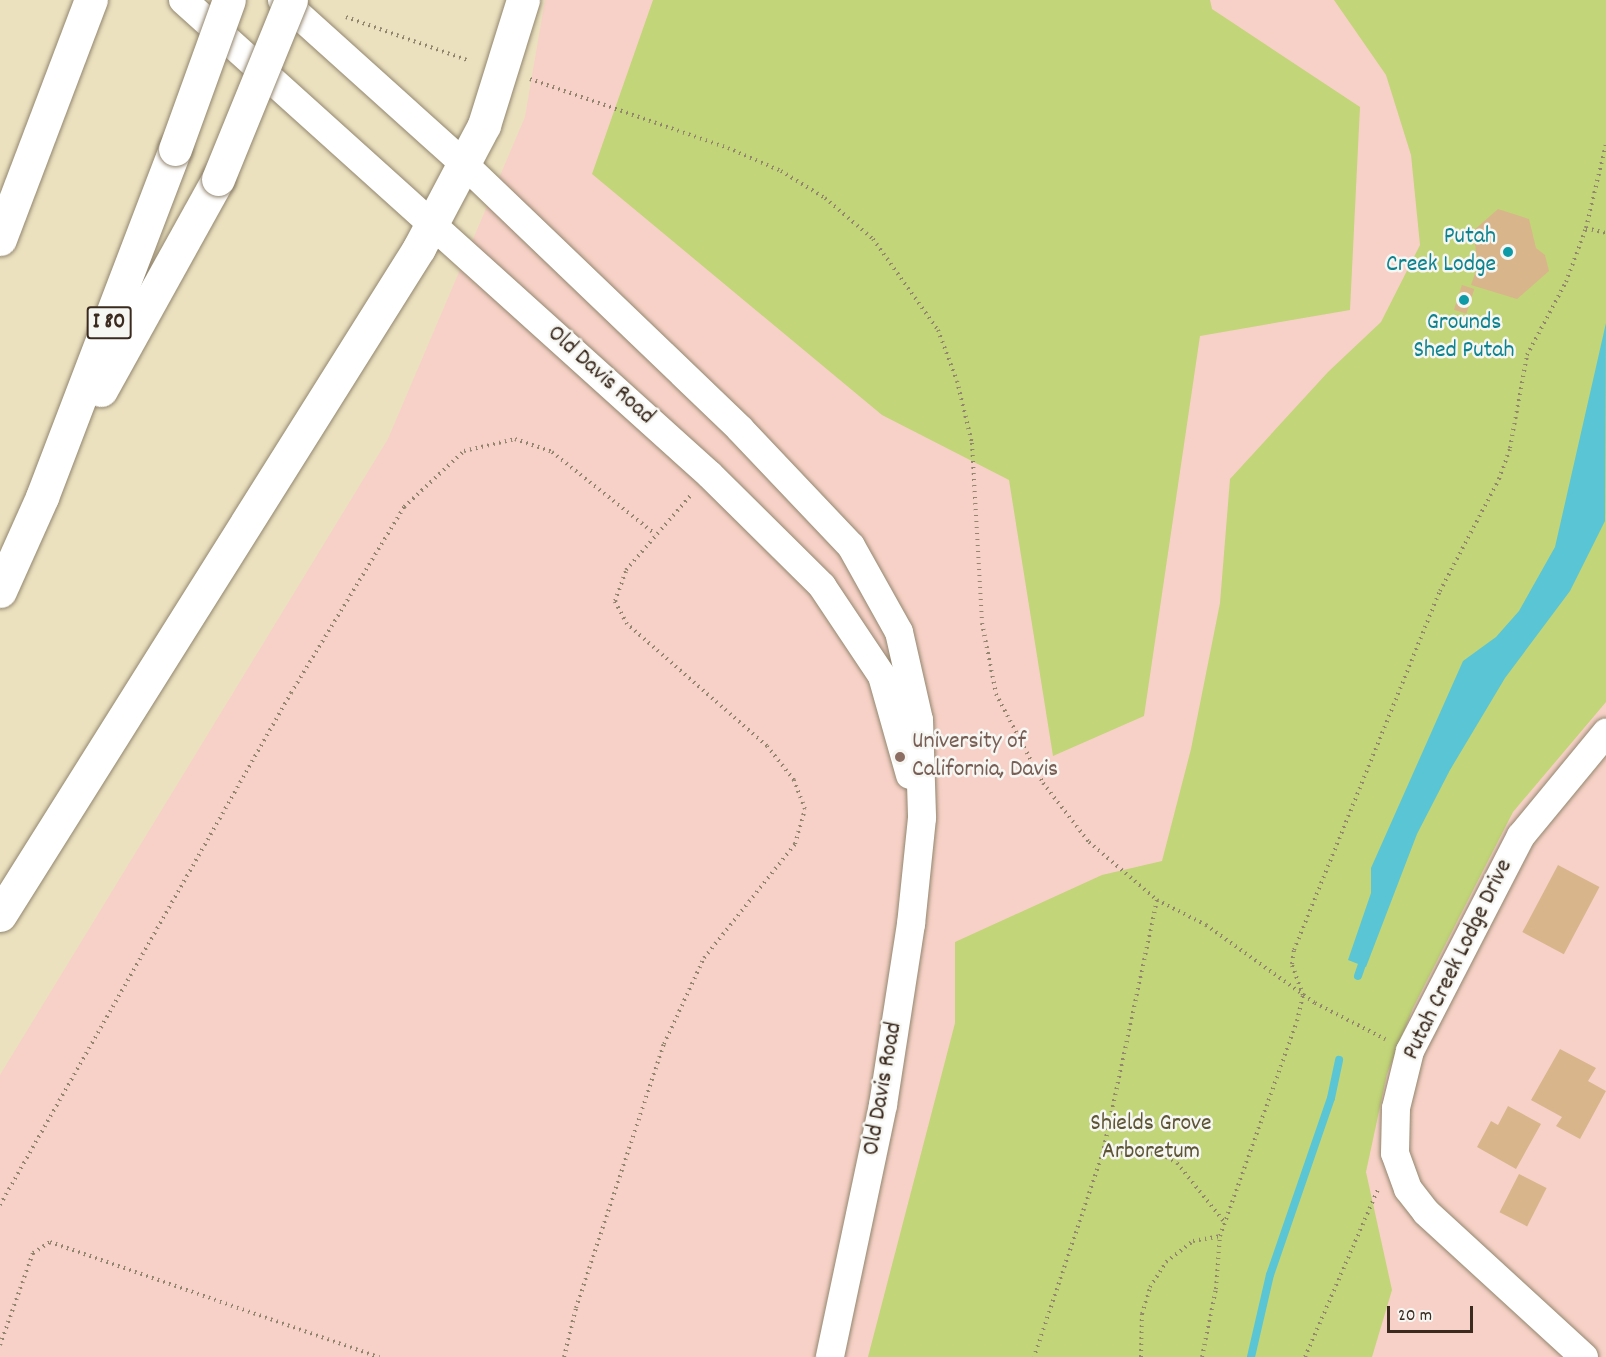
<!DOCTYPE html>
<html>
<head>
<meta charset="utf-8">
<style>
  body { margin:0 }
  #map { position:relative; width:1606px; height:1357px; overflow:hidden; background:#ebe1bf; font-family:Dekko,sans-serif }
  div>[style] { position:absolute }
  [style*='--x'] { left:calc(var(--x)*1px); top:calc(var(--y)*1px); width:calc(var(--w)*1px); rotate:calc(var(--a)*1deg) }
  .built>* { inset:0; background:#f7d1c7 }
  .green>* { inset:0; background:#c2d578 }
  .water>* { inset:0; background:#5ac5d5 }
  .stream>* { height:8px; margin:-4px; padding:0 4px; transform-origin:4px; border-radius:4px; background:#5ac5d5 }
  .building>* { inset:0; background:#d9b58c; transform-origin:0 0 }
  .path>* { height:4px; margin-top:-2px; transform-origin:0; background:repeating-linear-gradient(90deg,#93866e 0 1.5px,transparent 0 6px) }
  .roads { filter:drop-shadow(0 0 2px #93866e) drop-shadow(0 0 2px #93866e) }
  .minor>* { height:28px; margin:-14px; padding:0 14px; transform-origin:14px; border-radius:14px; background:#fff }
  .highway>* { height:33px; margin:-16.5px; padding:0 16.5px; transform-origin:16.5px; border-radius:16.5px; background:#fff }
  .bridges { filter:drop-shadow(0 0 2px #93866e) drop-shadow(0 0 2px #93866e) }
  .highway-bridge>* { height:33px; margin:-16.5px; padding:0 16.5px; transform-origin:16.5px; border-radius:16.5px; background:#fff }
  .dots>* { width:16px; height:16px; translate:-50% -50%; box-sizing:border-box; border:3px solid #f6f6f2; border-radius:50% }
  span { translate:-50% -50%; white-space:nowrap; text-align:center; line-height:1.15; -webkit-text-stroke:5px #f6f6f2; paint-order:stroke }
  .shield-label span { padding:2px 4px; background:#f6f6f2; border:2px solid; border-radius:4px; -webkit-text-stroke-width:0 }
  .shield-label { font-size:22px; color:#3b2a1e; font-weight:700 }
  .culture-label { font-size:24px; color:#0d838f }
  .right { translate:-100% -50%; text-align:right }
  .street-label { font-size:24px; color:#3b2a1e }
  .education-label { font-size:24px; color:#785e54 }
  .left { translate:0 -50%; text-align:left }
  .park-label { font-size:24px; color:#5d5534 }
  .scale { position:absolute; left:1387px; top:1306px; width:86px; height:27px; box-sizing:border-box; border:3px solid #3b2a1e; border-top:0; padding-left:8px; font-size:18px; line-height:21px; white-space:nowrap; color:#3b2a1e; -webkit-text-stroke:4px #f6f6f2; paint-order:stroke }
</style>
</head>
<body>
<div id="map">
  <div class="built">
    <div style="clip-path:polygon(545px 0,1606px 0,1606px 1357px,0 1357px,0 1075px,388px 439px,525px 117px)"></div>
  </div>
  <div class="green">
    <div style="clip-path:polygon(653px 0,1210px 0,1212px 9px,1360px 107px,1350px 310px,1200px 336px,1144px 716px,1053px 756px,1009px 480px,882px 415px,592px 174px)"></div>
    <div style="clip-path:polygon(1334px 0,1606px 0,1606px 702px,1513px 812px,1413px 1008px,1387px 1074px,1366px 1172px,1392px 1290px,1372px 1357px,868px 1357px,955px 1023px,955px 942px,1102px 875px,1162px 861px,1191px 749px,1220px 603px,1230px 479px,1328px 372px,1381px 322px,1420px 245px,1411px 155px,1386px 75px)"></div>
  </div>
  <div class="water">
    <div style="clip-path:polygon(1606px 323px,1605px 521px,1570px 591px,1505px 678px,1450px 770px,1417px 834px,1366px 967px,1348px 960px,1371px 893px,1371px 868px,1463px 661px,1496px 637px,1519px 611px,1555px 547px)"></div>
  </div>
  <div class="stream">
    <div style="--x:1358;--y:976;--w:21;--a:-71"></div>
    <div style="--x:1251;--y:1357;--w:84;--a:-77"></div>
    <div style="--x:1270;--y:1275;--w:187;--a:-71"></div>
    <div style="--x:1331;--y:1098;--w:39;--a:-78"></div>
  </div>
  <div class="building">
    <div style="clip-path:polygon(1498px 209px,1529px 219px,1536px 248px,1545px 255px,1549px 271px,1517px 299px,1471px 285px,1476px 271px,1479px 272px,1473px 231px)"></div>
    <div style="left:1462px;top:285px;width:13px;height:26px;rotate:18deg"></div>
    <div style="left:1558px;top:865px;width:47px;height:76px;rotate:28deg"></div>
    <div style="clip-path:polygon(1560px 1049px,1596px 1068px,1588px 1081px,1606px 1091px,1580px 1139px,1556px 1126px,1562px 1117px,1531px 1100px)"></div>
    <div style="clip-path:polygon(1508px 1106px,1541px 1124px,1516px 1169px,1477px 1147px,1491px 1121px,1498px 1125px)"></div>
    <div style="left:1519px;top:1174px;width:31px;height:43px;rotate:27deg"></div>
  </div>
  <div class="path">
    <div style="--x:346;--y:17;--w:128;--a:19.6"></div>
    <div style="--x:530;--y:79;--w:210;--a:19.2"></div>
    <div style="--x:728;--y:148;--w:58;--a:23.5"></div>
    <div style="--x:781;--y:171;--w:52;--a:31.5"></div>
    <div style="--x:825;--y:198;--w:63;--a:40.5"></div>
    <div style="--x:873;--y:239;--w:112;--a:54.5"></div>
    <div style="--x:938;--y:330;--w:54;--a:69.6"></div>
    <div style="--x:957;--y:381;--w:64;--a:76.4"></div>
    <div style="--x:972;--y:443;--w:180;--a:86.8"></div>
    <div style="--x:982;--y:623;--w:72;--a:78.8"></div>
    <div style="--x:996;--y:694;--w:101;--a:62.2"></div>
    <div style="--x:1043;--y:783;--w:75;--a:52.1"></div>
    <div style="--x:1089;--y:842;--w:89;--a:40.5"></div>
    <div style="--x:1157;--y:900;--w:258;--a:102.1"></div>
    <div style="--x:1103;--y:1152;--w:216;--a:108.6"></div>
    <div style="--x:1586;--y:228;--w:21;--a:14"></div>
    <div style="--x:1157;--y:900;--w:55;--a:27"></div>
    <div style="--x:1206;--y:925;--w:134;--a:35.6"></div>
    <div style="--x:1315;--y:1003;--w:79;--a:27.2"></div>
    <div style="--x:1103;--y:1152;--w:58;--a:2"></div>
    <div style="--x:1161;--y:1154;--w:18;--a:29"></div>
    <div style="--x:1177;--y:1163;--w:77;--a:51.3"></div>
    <div style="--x:0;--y:1205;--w:589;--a:-60.39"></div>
    <div style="--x:291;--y:693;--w:218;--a:-58.7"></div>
    <div style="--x:404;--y:507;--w:82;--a:-43"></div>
    <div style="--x:464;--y:451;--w:52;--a:-13.2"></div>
    <div style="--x:515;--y:439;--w:39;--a:19"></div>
    <div style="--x:552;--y:452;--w:132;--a:38.5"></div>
    <div style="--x:0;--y:1345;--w:98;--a:-70.3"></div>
    <div style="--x:33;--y:1253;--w:20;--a:-33"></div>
    <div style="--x:50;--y:1242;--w:349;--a:19.3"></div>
    <div style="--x:564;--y:1357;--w:50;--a:-76.2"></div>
    <div style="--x:576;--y:1308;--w:278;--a:-71.6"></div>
    <div style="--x:664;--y:1044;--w:95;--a:-65.1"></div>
    <div style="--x:704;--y:958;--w:146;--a:-51.4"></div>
    <div style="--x:795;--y:844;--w:36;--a:-74"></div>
    <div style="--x:805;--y:809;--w:31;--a:-111"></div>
    <div style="--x:794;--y:780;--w:43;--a:-128.5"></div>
    <div style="--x:767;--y:746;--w:186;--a:-138.9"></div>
    <div style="--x:627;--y:624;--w:26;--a:-118"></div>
    <div style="--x:615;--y:601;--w:33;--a:-70"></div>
    <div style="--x:626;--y:570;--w:99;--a:-49.1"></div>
    <div style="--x:1141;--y:1357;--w:43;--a:-88.7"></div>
    <div style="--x:1142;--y:1314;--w:28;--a:-73"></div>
    <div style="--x:1150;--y:1287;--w:30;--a:-57"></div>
    <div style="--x:1166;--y:1262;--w:34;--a:-38"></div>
    <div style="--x:1193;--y:1241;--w:27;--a:-10"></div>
    <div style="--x:1202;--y:1357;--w:69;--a:-78.4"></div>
    <div style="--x:1216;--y:1289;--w:53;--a:-85.7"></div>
    <div style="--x:1220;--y:1236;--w:228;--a:-70.3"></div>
    <div style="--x:1297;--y:1021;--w:27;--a:-77"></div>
    <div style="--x:1303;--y:995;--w:33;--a:-110"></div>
    <div style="--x:1292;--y:964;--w:14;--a:-82"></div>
    <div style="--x:1294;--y:950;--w:388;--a:-67.9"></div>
    <div style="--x:1440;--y:591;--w:127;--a:-62.2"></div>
    <div style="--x:1499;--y:479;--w:33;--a:-70"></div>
    <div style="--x:1510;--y:448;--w:95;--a:-79.6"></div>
    <div style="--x:1527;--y:355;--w:83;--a:-61.9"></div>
    <div style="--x:1566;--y:282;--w:58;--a:-69.7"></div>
    <div style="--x:1586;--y:228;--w:86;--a:-76.6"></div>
    <div style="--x:1305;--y:1357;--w:183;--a:-66.5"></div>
  </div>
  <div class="roads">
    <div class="minor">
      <div style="--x:183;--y:0;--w:709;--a:42.03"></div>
      <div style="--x:710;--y:475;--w:158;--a:44.7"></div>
      <div style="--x:822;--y:586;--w:108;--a:56.3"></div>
      <div style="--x:882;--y:676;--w:103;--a:74.2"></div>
      <div style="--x:282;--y:0;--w:245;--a:42"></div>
      <div style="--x:464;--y:164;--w:383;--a:43.8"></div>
      <div style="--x:740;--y:429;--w:161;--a:46.5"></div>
      <div style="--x:851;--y:546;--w:98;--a:60.8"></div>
      <div style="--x:899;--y:632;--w:90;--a:77.2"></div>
      <div style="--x:919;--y:720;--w:98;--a:88.2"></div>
      <div style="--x:922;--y:818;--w:107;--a:95.9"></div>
      <div style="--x:911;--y:924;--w:183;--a:98.8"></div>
      <div style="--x:883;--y:1105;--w:258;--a:101.9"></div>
      <div style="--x:1584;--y:1357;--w:214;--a:-137.5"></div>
      <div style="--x:1426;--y:1212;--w:29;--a:-128"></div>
      <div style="--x:1408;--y:1189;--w:38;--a:-110"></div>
      <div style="--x:1395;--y:1153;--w:45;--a:-88.7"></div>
      <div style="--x:1396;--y:1108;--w:59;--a:-76.2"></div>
      <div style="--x:1410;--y:1051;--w:242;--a:-62.7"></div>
      <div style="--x:1521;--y:836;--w:134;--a:-50.5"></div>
    </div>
    <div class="highway">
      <div style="--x:0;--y:239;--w:256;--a:-69.2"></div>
      <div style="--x:101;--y:390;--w:241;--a:-61"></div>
      <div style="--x:0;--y:591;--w:103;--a:-65.9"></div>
      <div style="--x:42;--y:497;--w:373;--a:-69.1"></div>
      <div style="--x:0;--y:915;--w:788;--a:-57.86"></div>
      <div style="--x:419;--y:248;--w:139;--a:-62.1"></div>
      <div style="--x:484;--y:125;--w:131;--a:-72.7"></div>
    </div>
  </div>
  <div class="bridges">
    <div class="highway-bridge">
      <div style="--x:175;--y:149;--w:158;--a:-70.1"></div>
      <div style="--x:218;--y:179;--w:193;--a:-67.8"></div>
    </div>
  </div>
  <div class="dots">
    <div style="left:1508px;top:252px;background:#0f9aa8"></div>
    <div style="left:1464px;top:300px;background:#0f9aa8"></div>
    <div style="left:900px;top:757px;background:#8d6e63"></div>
  </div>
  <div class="shield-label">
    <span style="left:109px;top:323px">I 80</span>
  </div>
  <div class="culture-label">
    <span class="right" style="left:1496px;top:252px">Putah<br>Creek Lodge</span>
    <span style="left:1464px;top:338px">Grounds<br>Shed Putah</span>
  </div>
  <div class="street-label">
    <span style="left:600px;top:376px;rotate:42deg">Old Davis Road</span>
    <span style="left:1459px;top:960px;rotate:-64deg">Putah Creek Lodge Drive</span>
    <span style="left:884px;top:1089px;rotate:-80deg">Old Davis Road</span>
  </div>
  <div class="education-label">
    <span class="left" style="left:912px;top:757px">University of<br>California, Davis</span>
  </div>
  <div class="park-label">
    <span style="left:1151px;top:1139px">Shields Grove<br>Arboretum</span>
  </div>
  <div class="scale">20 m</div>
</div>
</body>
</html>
